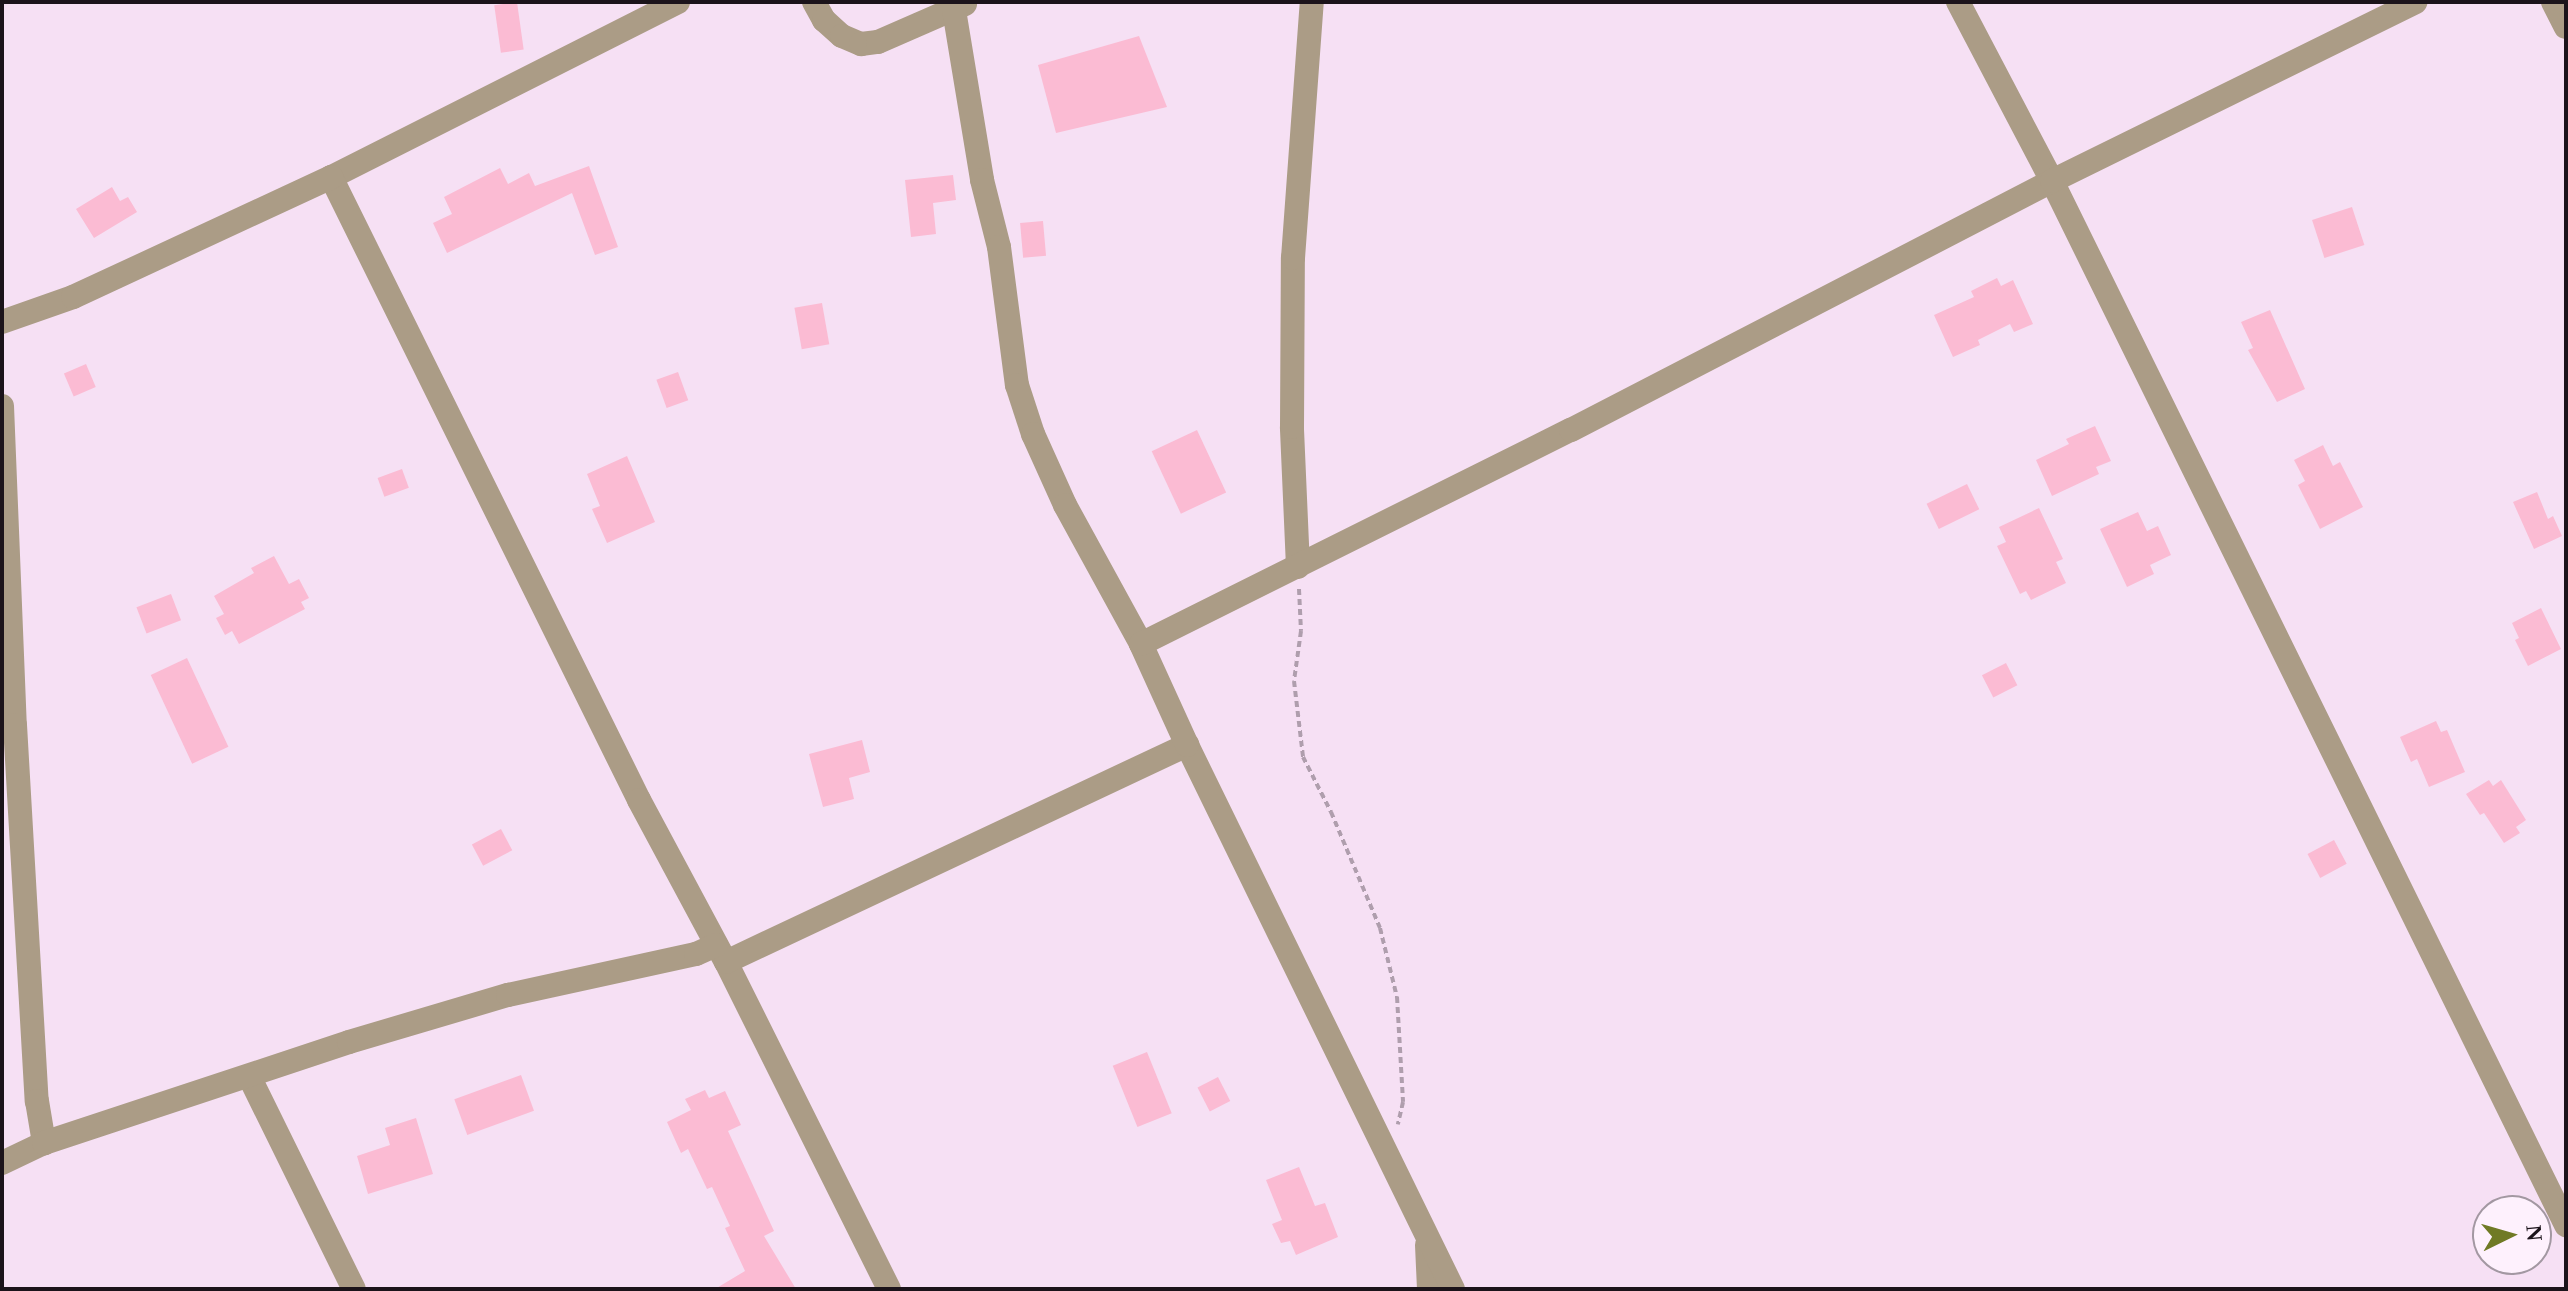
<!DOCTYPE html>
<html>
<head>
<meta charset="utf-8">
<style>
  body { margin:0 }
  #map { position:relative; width:2568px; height:1291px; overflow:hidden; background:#f6e0f4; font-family:Georgia,serif }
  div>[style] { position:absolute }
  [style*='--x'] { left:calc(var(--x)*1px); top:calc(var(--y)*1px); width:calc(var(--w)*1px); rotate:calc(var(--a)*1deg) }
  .building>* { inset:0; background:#fbbbd3; transform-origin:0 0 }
  .path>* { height:4px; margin-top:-2px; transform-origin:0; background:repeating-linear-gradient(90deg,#af9ead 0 6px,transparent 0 10px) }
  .street>* { height:24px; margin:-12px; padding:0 12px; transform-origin:12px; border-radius:12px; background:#ab9c86 }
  span { translate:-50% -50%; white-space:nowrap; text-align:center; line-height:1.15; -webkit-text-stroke:6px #fef1fd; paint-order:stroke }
  .frame { position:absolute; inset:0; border:4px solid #1b131a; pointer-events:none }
  .north { position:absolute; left:2472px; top:1195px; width:80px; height:80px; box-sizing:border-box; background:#fef1fd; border:2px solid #a398a2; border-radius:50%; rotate:85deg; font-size:22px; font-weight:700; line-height:32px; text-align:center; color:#1b131a }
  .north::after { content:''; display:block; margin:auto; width:28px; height:36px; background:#707a25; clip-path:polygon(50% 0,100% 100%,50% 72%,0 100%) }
</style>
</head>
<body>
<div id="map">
  <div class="building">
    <div style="left:517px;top:2px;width:48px;height:23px;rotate:82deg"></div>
    <div style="clip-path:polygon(1139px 36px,1167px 107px,1056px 133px,1038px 65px)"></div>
    <div style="clip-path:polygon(589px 166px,618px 247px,595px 255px,572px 193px,447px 253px,433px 223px,452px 214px,444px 197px,500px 168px,508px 184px,529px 173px,535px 186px)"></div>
    <div style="clip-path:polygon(953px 175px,956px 200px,933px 203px,936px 234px,911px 237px,905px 180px)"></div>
    <div style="clip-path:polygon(112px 187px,120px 201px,128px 197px,137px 212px,94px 238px,76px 209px)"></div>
    <div style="left:2352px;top:207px;width:40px;height:42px;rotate:72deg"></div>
    <div style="left:1043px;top:221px;width:35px;height:23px;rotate:85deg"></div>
    <div style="clip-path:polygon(1997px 278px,2001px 286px,2013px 280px,2033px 324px,2014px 332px,2010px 324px,1978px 340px,1980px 345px,1953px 357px,1934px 315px,1974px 297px,1971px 291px)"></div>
    <div style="left:822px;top:303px;width:42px;height:28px;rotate:80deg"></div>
    <div style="clip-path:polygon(2270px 310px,2305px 389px,2277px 402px,2248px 350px,2253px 348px,2241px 322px)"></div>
    <div style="left:86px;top:364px;width:25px;height:24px;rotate:67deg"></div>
    <div style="left:678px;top:372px;width:30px;height:23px;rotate:70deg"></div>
    <div style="clip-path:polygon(2095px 426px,2111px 461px,2096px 467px,2099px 474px,2052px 496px,2036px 460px,2069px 444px,2066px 439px)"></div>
    <div style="left:1197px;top:430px;width:69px;height:50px;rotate:65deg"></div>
    <div style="clip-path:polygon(2323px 445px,2333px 466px,2340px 462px,2363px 507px,2320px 529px,2298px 485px,2305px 481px,2294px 460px)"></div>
    <div style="clip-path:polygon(627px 456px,655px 522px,607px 543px,592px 509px,600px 506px,587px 474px)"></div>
    <div style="left:402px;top:469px;width:20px;height:26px;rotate:70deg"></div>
    <div style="left:1967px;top:484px;width:28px;height:45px;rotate:64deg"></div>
    <div style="clip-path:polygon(2537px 492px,2548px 519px,2553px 516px,2562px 536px,2534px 549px,2513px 502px)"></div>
    <div style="clip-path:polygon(2039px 508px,2063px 559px,2056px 562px,2066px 583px,2031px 600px,2026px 591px,2020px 594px,1997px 546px,2006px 542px,1999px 527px)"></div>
    <div style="clip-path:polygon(2138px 512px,2147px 531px,2158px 526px,2171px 555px,2150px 565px,2154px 574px,2127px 587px,2100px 529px)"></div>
    <div style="clip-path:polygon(274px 556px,289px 584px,299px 579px,309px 598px,301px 602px,305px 609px,239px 644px,232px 631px,225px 635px,216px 618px,224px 614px,214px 596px,254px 573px,251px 568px)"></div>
    <div style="left:171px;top:594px;width:28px;height:37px;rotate:69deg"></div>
    <div style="clip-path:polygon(2541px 608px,2561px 649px,2528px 666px,2515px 640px,2519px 638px,2512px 623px)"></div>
    <div style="left:187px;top:658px;width:98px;height:40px;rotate:65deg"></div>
    <div style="left:2006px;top:663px;width:25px;height:27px;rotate:63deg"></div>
    <div style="clip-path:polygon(2436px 721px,2441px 732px,2447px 730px,2465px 772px,2429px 787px,2417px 759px,2411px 762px,2400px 737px)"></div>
    <div style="clip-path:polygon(862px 740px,870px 772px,849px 778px,854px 799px,823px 807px,809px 754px)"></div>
    <div style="clip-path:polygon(2489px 780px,2493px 786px,2501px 780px,2526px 820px,2516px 827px,2520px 833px,2504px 843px,2484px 813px,2480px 815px,2466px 794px)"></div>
    <div style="left:501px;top:829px;width:24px;height:33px;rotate:62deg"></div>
    <div style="left:2334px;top:840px;width:27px;height:30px;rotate:62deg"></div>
    <div style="left:1147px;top:1052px;width:66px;height:37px;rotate:68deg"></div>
    <div style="left:521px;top:1075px;width:38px;height:71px;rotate:70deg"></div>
    <div style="left:1218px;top:1077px;width:27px;height:23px;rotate:63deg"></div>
    <div style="clip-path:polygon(705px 1090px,709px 1098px,725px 1091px,741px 1125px,728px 1131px,774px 1231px,764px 1236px,796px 1289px,715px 1289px,745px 1271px,725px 1228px,730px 1226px,712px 1187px,707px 1189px,688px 1149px,681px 1153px,667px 1122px,691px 1110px,685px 1099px)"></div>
    <div style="clip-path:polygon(416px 1118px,433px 1174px,368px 1194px,357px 1156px,390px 1145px,385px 1128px)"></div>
    <div style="clip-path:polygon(1299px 1167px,1315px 1206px,1325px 1203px,1338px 1237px,1296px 1255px,1290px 1241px,1281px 1243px,1272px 1224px,1282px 1220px,1266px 1180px)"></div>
  </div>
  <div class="path">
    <div style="--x:1299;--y:589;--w:42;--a:87.3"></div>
    <div style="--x:1301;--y:631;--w:50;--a:98"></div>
    <div style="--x:1294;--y:681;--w:77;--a:83.2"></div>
    <div style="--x:1303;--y:757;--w:62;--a:63"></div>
    <div style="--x:1331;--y:812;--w:126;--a:67.1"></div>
    <div style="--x:1380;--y:928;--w:71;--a:76.2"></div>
    <div style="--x:1397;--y:997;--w:105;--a:86.7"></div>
    <div style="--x:1403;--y:1102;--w:23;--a:103"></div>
  </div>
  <div class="street">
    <div style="--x:678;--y:2;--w:389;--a:153.2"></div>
    <div style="--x:331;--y:177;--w:695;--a:63.69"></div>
    <div style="--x:639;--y:800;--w:184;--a:61.8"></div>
    <div style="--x:726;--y:962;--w:365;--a:63.5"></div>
    <div style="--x:814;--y:2;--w:21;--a:61"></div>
    <div style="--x:824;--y:20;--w:24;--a:42"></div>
    <div style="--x:842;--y:36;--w:21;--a:23"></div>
    <div style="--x:861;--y:44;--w:17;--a:-7"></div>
    <div style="--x:878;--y:42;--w:95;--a:-23.6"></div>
    <div style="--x:1958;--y:2;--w:202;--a:62.3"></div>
    <div style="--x:2052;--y:181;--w:1164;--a:63.79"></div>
    <div style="--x:2553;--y:2;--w:28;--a:63"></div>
    <div style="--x:954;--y:10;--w:172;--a:80.6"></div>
    <div style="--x:982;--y:180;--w:69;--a:75.8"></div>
    <div style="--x:999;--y:247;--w:139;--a:82.6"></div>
    <div style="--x:1017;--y:385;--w:52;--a:71.9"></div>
    <div style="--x:1033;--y:434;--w:78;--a:65.7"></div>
    <div style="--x:1065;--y:505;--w:158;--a:61.3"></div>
    <div style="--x:2;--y:322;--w:75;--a:-19.4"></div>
    <div style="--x:73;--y:297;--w:285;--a:-24.9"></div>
    <div style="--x:2;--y:406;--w:319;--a:87.7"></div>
    <div style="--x:15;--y:725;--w:377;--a:86.7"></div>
    <div style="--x:37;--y:1101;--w:43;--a:80.5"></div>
    <div style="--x:1298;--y:567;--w:140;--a:-92.5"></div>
    <div style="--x:1292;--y:427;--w:169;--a:-89.7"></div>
    <div style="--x:1293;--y:258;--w:257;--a:-85.8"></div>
    <div style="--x:726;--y:962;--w:510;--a:-25.21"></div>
    <div style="--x:249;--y:1076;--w:237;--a:63.8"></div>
    <div style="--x:2;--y:1163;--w:47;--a:-25.5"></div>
    <div style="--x:44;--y:1143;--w:321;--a:-18.3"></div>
    <div style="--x:349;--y:1042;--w:166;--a:-16.5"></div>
    <div style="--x:508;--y:995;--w:192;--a:-12.3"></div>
    <div style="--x:696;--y:954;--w:22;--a:-24"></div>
    <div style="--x:1427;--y:1245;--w:44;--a:87.4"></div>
    <div style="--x:1453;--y:1289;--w:606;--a:-116.06"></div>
    <div style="--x:1187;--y:745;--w:111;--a:-114.5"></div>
    <div style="--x:1141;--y:644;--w:480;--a:-26.5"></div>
    <div style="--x:1571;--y:430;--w:542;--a:-27.37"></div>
    <div style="--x:2052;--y:181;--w:405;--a:-26.2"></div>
  </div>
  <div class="frame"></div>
  <div class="north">N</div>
</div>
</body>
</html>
